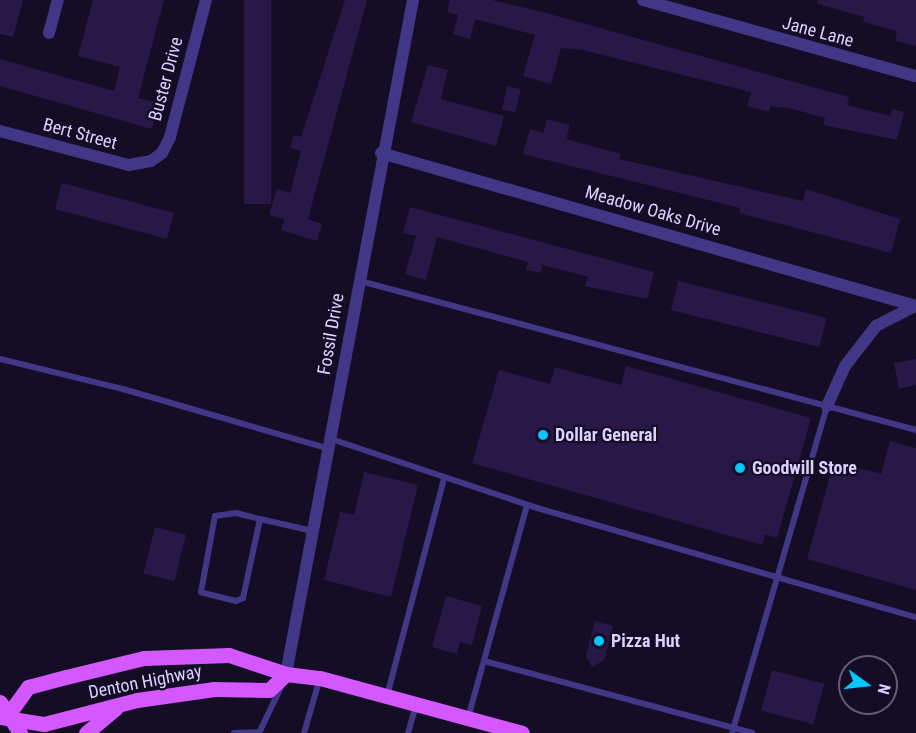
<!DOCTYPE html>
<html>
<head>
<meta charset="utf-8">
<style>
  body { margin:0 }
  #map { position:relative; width:916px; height:733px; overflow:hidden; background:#140d25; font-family:"Roboto Condensed",sans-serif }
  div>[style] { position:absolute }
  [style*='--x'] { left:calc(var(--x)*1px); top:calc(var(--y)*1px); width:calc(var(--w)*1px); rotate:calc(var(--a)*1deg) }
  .building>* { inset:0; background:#271847; transform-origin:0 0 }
  .service>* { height:6px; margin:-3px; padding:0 3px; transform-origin:3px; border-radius:3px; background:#423686 }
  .minor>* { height:12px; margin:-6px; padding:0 6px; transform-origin:6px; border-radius:6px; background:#423686 }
  .primary>* { height:15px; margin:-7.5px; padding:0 7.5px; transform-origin:7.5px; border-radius:7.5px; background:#d358ff }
  .dots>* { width:16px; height:16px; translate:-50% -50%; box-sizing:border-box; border:3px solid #140d25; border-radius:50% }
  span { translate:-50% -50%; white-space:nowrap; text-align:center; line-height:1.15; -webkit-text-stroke:4.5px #140d25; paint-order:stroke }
  .street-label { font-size:18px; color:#dbd1ff }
  .poi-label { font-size:18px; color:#dbd1ff; font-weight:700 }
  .left { translate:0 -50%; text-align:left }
  .north { position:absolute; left:838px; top:655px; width:60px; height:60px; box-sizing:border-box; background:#140d25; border:2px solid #645b7c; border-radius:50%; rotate:105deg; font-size:16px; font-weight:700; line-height:24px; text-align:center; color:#dbd1ff }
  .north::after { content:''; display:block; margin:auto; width:21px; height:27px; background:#00c7fc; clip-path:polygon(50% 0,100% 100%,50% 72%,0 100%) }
</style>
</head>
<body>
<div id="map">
  <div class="building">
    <div style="clip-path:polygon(0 0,23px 0,13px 37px,0 34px)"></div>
    <div style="clip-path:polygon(93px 0,164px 0,138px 98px,159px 103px,152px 129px,0 86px,0 59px,114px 91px,120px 67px,78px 56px)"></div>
    <div style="left:244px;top:0;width:27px;height:204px"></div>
    <div style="clip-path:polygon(345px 0,367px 0,308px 219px,322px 224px,317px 241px,281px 230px,284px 219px,269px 215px,277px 189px,290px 193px,301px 151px,290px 148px,294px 135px,301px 137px)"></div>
    <div style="clip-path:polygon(450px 0,492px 0,546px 13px,849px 97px,847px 105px,890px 116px,892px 109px,904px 112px,897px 140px,823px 125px,825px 118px,793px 109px,770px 106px,769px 112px,747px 106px,751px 92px,583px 50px,561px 48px,551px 84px,523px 76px,535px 35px,475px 19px,470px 39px,453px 34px,458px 15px,447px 12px)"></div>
    <div style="clip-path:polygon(818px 0,916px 0,916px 46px,895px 41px,897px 31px,863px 22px,864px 17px,818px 4px)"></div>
    <div style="clip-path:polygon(428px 65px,448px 70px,441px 99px,504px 116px,496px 146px,411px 122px)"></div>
    <div style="left:507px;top:86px;width:14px;height:24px;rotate:12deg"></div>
    <div style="clip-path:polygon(547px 119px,570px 125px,566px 139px,621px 154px,619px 159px,803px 201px,806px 189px,900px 219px,891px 253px,739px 213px,740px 208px,523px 154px,530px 129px,543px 133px)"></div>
    <div style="left:62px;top:183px;width:116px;height:27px;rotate:15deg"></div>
    <div style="clip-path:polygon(410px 207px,654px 272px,647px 299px,585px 286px,588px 277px,543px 265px,540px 273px,526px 270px,528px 262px,437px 237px,426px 280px,405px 274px,416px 236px,403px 233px)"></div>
    <div style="left:678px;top:281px;width:153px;height:30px;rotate:14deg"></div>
    <div style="clip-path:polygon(916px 359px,916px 385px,899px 389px,894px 363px)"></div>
    <div style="clip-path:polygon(626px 366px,811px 418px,777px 538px,765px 534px,762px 545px,472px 463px,499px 370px,550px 384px,555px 367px,621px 385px)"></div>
    <div style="clip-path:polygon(890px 441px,916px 448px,916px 590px,807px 559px,834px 461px,881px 474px)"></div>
    <div style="clip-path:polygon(364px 472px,418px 485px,391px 597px,324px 580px,340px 512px,354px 515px)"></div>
    <div style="left:155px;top:527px;width:32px;height:48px;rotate:14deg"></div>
    <div style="clip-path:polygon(446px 596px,482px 606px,472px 645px,460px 642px,457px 654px,432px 647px)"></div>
    <div style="clip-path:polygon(595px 621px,613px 626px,604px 660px,592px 667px,586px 656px)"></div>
    <div style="left:772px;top:670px;width:54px;height:42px;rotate:15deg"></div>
  </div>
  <div class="service">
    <div style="--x:360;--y:281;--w:576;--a:15"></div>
    <div style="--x:0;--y:359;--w:127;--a:13.7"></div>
    <div style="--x:123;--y:389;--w:215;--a:16.2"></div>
    <div style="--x:331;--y:439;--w:214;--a:18.5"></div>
    <div style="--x:534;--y:507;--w:398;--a:16.1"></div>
    <div style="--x:260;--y:519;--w:81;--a:102.1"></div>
    <div style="--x:243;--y:598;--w:8;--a:157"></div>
    <div style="--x:236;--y:601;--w:36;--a:-166"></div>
    <div style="--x:201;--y:592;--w:77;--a:-79.6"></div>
    <div style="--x:215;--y:516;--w:21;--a:-8"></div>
    <div style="--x:236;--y:513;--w:25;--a:14"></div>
    <div style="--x:260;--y:519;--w:54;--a:12.8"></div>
    <div style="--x:484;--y:661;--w:278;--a:15"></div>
    <div style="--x:387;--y:696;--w:224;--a:-75.3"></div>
    <div style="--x:468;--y:718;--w:221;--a:-74.5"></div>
    <div style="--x:234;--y:733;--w:25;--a:-2"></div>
    <div style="--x:259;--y:733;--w:55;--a:-64.4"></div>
    <div style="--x:304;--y:733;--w:57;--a:-73.8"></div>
    <div style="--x:408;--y:733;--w:29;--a:-74"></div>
    <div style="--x:732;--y:733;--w:341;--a:-73.8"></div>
  </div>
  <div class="minor">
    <div style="--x:643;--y:0;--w:283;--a:15.6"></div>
    <div style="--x:49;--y:33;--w:34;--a:-75"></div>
    <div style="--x:0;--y:131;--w:133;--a:14.8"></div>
    <div style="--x:129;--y:165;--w:22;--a:-10"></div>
    <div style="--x:151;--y:161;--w:14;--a:-36"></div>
    <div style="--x:162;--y:153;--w:18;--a:-63"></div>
    <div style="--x:170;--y:137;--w:142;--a:-75.3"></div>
    <div style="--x:381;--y:153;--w:556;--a:15.96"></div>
    <div style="--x:827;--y:406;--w:44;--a:-65.8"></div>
    <div style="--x:845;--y:366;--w:51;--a:-52.2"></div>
    <div style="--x:876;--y:326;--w:44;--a:-27.1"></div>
    <div style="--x:286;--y:674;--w:686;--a:-79.33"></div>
  </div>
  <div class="primary">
    <div style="--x:0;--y:702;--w:37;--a:57"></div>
    <div style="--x:7;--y:716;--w:36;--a:-54"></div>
    <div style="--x:28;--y:687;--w:39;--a:-15"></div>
    <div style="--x:66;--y:677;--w:80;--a:-13.7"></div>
    <div style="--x:144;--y:658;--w:85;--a:-2"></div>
    <div style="--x:229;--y:655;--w:60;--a:18.4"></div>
    <div style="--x:286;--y:674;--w:34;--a:7"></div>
    <div style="--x:320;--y:678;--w:209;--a:15.2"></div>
    <div style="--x:0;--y:717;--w:45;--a:9"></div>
    <div style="--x:44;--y:724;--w:96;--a:-14.5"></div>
    <div style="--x:137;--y:700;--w:78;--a:-8.1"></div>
    <div style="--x:214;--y:689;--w:55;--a:1"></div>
    <div style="--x:269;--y:690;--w:23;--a:-43"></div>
    <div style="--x:86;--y:733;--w:39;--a:-40"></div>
  </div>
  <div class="dots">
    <div style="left:543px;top:435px;background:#00c7fc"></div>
    <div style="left:740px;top:468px;background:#00c7fc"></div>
    <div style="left:599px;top:641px;background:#00c7fc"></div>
  </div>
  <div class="street-label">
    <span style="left:818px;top:32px;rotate:15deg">Jane Lane</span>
    <span style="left:166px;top:79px;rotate:-75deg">Buster Drive</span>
    <span style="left:80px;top:134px;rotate:15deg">Bert Street</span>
    <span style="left:653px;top:211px;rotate:16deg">Meadow Oaks Drive</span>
    <span style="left:331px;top:334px;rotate:-80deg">Fossil Drive</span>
    <span style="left:145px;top:682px;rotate:-11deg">Denton Highway</span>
  </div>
  <div class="poi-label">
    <span class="left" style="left:555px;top:435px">Dollar General</span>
    <span class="left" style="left:752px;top:468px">Goodwill Store</span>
    <span class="left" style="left:611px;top:641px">Pizza Hut</span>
  </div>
  <div class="north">N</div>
</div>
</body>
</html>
